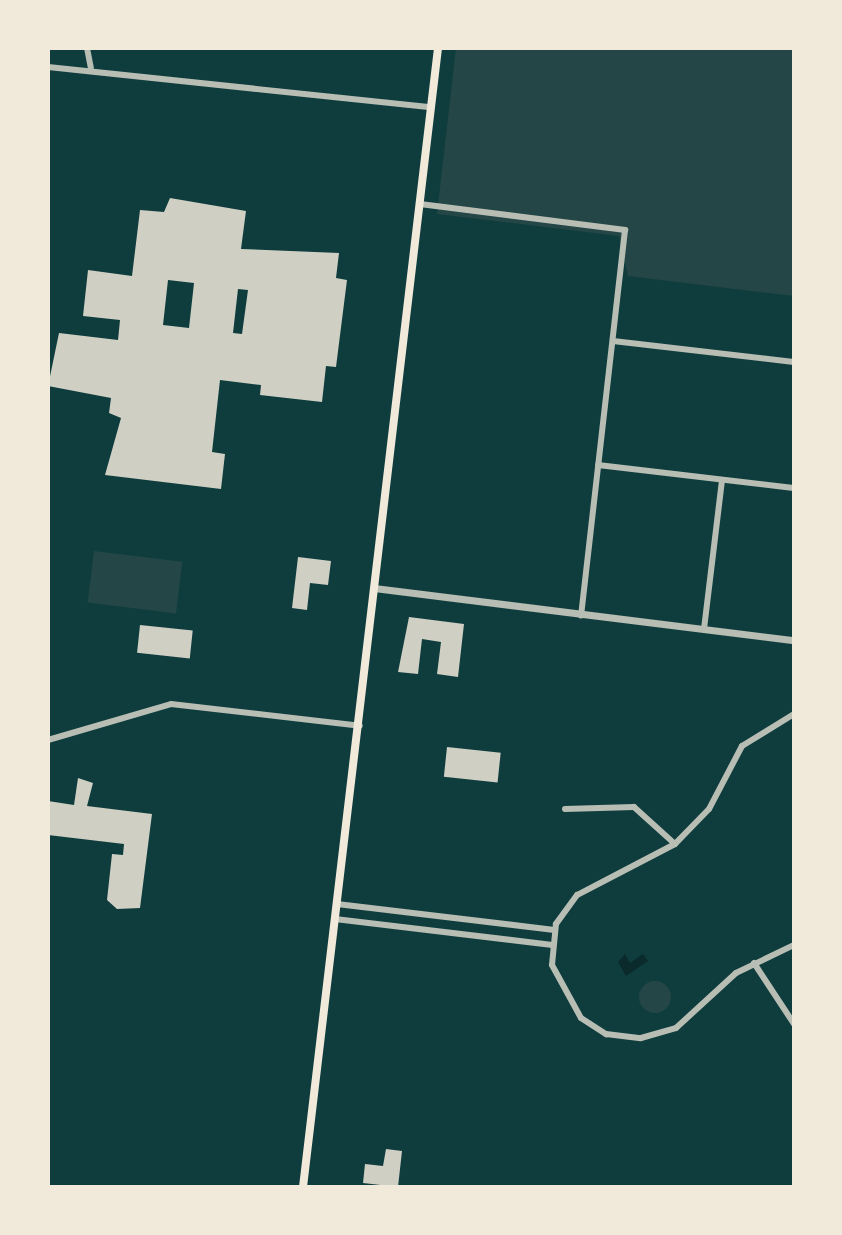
<!DOCTYPE html>
<html>
<head>
<meta charset="utf-8">
<style>
  body { margin:0 }
  #map { position:relative; width:842px; height:1235px; overflow:hidden; background:#0f3d3e; font-family:Inter,sans-serif }
  div>[style] { position:absolute }
  [style*='--x'] { left:calc(var(--x)*1px); top:calc(var(--y)*1px); width:calc(var(--w)*1px); rotate:calc(var(--a)*1deg) }
  .green>* { inset:0; background:#244646; transform-origin:0 0 }
  .round { border-radius:50% }
  .water>* { inset:0; background:#0a2a2b }
  .building>* { inset:0; background:#cfcfc3; transform-origin:0 0 }
  .minor>* { height:6px; margin:-3px; padding:0 3px; transform-origin:3px; border-radius:3px; background:#b8beb3 }
  .tertiary>* { height:7px; margin:-3.5px; padding:0 3.5px; transform-origin:3.5px; border-radius:3.5px; background:#b8beb3 }
  .secondary>* { height:8px; margin:-4px; padding:0 4px; transform-origin:4px; border-radius:4px; background:#f1e9da }
  span { translate:-50% -50%; white-space:nowrap; text-align:center; line-height:1.15; -webkit-text-stroke:8px #f1e9da; paint-order:stroke }
  .frame { position:absolute; inset:0; border:50px solid #f1e9da; pointer-events:none }
</style>
</head>
<body>
<div id="map">
  <div class="green">
    <div style="clip-path:polygon(456px 48px,794px 48px,794px 296px,628px 276px,619px 236px,437px 214px)"></div>
    <div style="left:94px;top:551px;width:89px;height:52px;rotate:7deg"></div>
    <div class="round" style="left:639px;top:981px;width:32px;height:32px"></div>
  </div>
  <div class="water">
    <div style="clip-path:polygon(625px 954px,630px 963px,643px 954px,648px 961px,626px 976px,618px 962px)"></div>
  </div>
  <div class="building">
    <div style="clip-path:polygon(evenodd,170px 198px,246px 211px,241px 249px,339px 253px,336px 278px,347px 280px,336px 367px,326px 366px,322px 402px,260px 395px,261px 385px,220px 380px,212px 452px,225px 454px,221px 489px,105px 475px,121px 418px,109px 413px,111px 398px,48px 386px,59px 333px,118px 340px,120px 320px,83px 316px,88px 270px,132px 276px,140px 210px,164px 212px,170px 198px,168px 280px,194px 283px,189px 328px,163px 325px,168px 280px,170px 198px,238px 289px,248px 290px,242px 334px,233px 333px,238px 289px)"></div>
    <div style="clip-path:polygon(298px 557px,331px 561px,328px 585px,310px 583px,307px 610px,292px 608px)"></div>
    <div style="clip-path:polygon(409px 617px,464px 624px,458px 677px,437px 674px,441px 642px,422px 639px,418px 674px,398px 672px)"></div>
    <div style="left:140px;top:625px;width:53px;height:28px;rotate:6deg"></div>
    <div style="left:447px;top:747px;width:54px;height:30px;rotate:6deg"></div>
    <div style="clip-path:polygon(78px 778px,93px 783px,87px 806px,152px 814px,140px 908px,117px 909px,107px 900px,112px 854px,123px 855px,124px 844px,48px 835px,48px 801px,74px 805px)"></div>
    <div style="clip-path:polygon(386px 1149px,402px 1151px,398px 1187px,363px 1183px,365px 1164px,383px 1166px)"></div>
  </div>
  <div class="minor">
    <div style="--x:87;--y:48;--w:20;--a:79"></div>
    <div style="--x:48;--y:67;--w:385;--a:6"></div>
    <div style="--x:420;--y:204;--w:207;--a:7.2"></div>
    <div style="--x:625;--y:230;--w:388;--a:96.5"></div>
    <div style="--x:613;--y:341;--w:182;--a:6.6"></div>
    <div style="--x:598;--y:465;--w:197;--a:6.7"></div>
    <div style="--x:704;--y:629;--w:150;--a:-83.1"></div>
    <div style="--x:794;--y:714;--w:61;--a:148.4"></div>
    <div style="--x:742;--y:746;--w:71;--a:117.6"></div>
    <div style="--x:709;--y:809;--w:49;--a:134.2"></div>
    <div style="--x:675;--y:844;--w:110;--a:152.5"></div>
    <div style="--x:577;--y:895;--w:36;--a:126"></div>
    <div style="--x:556;--y:924;--w:41;--a:95.6"></div>
    <div style="--x:552;--y:965;--w:60;--a:61.3"></div>
    <div style="--x:581;--y:1018;--w:30;--a:33"></div>
    <div style="--x:606;--y:1034;--w:35;--a:7"></div>
    <div style="--x:641;--y:1038;--w:36;--a:-16"></div>
    <div style="--x:676;--y:1028;--w:81;--a:-42.5"></div>
    <div style="--x:736;--y:973;--w:64;--a:-25.8"></div>
    <div style="--x:48;--y:740;--w:128;--a:-16.3"></div>
    <div style="--x:171;--y:704;--w:190;--a:6.6"></div>
    <div style="--x:565;--y:809;--w:69;--a:-1.7"></div>
    <div style="--x:634;--y:807;--w:55;--a:42.1"></div>
    <div style="--x:337;--y:904;--w:219;--a:6.8"></div>
    <div style="--x:335;--y:919;--w:219;--a:6.8"></div>
    <div style="--x:754;--y:963;--w:73;--a:56.7"></div>
  </div>
  <div class="tertiary">
    <div style="--x:374;--y:588;--w:423;--a:7.1"></div>
  </div>
  <div class="secondary">
    <div style="--x:303;--y:1187;--w:1147;--a:-83.24"></div>
  </div>
  <div class="frame"></div>
</div>
</body>
</html>
